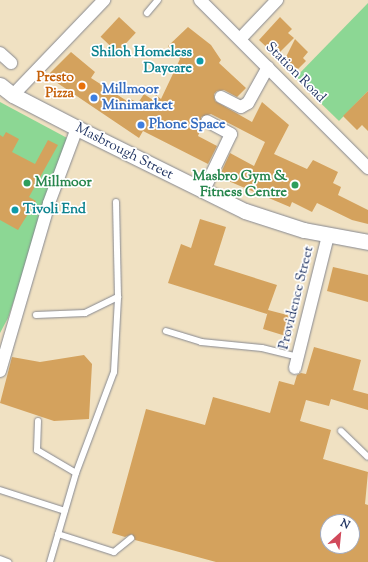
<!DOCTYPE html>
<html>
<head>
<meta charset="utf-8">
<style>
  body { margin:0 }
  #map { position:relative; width:368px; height:562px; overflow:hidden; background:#f0e1c2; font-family:"Sorts Mill Goudy",serif }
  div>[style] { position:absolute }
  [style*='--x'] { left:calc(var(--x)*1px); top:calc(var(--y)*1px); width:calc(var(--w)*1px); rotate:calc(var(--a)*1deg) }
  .green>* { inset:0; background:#8cd794 }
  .building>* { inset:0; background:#d4a25d; transform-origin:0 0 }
  .roads { filter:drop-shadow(0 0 1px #868890) drop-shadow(0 0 1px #868890) }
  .service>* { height:6px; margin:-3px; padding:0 3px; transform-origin:3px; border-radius:3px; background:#fff }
  .minor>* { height:12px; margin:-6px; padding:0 6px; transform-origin:6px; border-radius:6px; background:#fff }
  .tertiary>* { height:15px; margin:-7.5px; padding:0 7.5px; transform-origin:7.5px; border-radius:7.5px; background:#fff }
  .dots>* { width:11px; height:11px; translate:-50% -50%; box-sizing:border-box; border:2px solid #fff; border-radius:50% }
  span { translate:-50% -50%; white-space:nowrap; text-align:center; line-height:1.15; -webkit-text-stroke:3.5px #fff; paint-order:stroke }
  .culture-label { font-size:14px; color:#0d838f; font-weight:700 }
  .right { translate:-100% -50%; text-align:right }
  .left { translate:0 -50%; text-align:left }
  .street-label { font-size:14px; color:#1b2f5e }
  .food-label { font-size:14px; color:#c56008; font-weight:700 }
  .shop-label { font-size:14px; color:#366cbe; font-weight:700 }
  .leisure-label { font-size:14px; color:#27864d; font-weight:700 }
  .north { position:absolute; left:320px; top:514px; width:40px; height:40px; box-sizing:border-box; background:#fff; border:1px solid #a4acbf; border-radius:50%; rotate:27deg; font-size:11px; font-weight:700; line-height:16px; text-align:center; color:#1b2f5e }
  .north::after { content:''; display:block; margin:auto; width:14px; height:18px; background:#d1495b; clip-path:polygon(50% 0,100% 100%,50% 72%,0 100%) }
</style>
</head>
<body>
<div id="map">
  <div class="green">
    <div style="clip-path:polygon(368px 3px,368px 91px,339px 121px,295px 78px)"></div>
    <div style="clip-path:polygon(0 102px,69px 139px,8px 318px,0 333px)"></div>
  </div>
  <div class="building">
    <div style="left:119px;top:17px;width:23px;height:27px;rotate:43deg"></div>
    <div style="clip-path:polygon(280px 17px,292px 29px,288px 33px,294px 38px,276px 56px,259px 40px)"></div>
    <div style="clip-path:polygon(188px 27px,211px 45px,221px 60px,219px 63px,246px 88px,237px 97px,224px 90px,217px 91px,214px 94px,215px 101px,252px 122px,262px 102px,289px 125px,274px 154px,307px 169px,313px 160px,338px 172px,333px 183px,341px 187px,338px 195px,368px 210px,368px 224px,352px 220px,317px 203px,312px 212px,292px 202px,290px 207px,219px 177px,230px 153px,254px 166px,265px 142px,211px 114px,201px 117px,202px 126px,198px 136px,217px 146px,208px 164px,143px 131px,139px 138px,47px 76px,71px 52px,95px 72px,91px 78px,127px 101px,129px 98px,138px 103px,144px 94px,153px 100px,156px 95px,161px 99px,180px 59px,168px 46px)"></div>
    <div style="clip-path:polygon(295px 39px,308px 52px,303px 58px,306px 61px,294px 73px,283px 63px)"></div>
    <div style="clip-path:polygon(368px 91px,368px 131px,362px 125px,357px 130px,343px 116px)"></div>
    <div style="clip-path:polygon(6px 132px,19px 139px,12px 152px,35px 164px,48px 140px,58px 145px,29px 197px,36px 201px,18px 230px,0 220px,0 135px,3px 137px)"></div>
    <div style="clip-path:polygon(200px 219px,226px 227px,214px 265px,277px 285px,268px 310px,295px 317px,289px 337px,263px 329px,268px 311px,267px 314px,168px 283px,181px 244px,191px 248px)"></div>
    <div style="clip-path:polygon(333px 267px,368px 275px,368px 302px,327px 291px)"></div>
    <div style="clip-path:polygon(evenodd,314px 347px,361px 360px,353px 390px,368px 394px,368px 410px,331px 399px,329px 406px,306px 400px,300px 421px,331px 430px,323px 459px,368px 472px,365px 504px,368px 505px,368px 562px,216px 562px,135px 540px,132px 534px,125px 537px,112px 533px,146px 409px,205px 425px,213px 397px,270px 413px,279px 381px,294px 385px,297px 375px,301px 373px,306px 374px,314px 347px,328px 522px,352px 522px,352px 546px,328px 546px,328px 522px)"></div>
    <div style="clip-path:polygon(84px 355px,92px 364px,89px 419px,54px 421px,0 403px,12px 357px,40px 362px)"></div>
  </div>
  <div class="roads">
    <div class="service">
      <div style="--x:147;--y:13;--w:17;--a:-50"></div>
      <div style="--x:36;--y:315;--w:49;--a:-2.3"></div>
      <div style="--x:85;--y:313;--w:37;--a:-26"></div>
      <div style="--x:118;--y:297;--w:95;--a:-91.2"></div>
      <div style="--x:166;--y:331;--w:37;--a:17"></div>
      <div style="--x:201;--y:342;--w:61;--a:5.6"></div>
      <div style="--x:262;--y:348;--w:37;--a:14"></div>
      <div style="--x:38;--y:421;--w:29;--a:92"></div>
      <div style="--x:37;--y:450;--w:45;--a:30.5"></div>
      <div style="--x:341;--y:431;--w:37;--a:44"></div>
      <div style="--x:0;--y:490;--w:68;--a:17.9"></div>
      <div style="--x:58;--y:534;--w:59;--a:17.8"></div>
      <div style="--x:114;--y:552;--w:22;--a:-39"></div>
      <div style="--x:0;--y:559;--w:9;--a:21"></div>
      <div style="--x:50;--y:562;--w:93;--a:-73.7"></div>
      <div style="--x:76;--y:473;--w:108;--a:-69.4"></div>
      <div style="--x:114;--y:372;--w:75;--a:-86.9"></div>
    </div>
    <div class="minor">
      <div style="--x:200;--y:0;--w:238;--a:45"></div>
      <div style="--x:240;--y:39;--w:54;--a:-46.5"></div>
      <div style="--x:0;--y:53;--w:15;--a:42"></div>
      <div style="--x:13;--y:95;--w:132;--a:-46.2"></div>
      <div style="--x:221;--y:97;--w:22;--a:27"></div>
      <div style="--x:241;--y:107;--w:8;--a:-30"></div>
      <div style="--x:248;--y:103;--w:41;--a:-60.9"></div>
      <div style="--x:203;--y:192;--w:64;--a:-64.2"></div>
      <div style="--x:231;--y:134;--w:27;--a:-152"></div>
      <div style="--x:295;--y:368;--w:136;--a:-76"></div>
      <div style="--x:0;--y:371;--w:175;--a:-73.7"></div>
      <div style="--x:49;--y:203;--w:80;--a:-69.5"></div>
    </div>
    <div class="tertiary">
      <div style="--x:0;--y:85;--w:16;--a:38"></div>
      <div style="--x:13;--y:95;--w:72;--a:27.3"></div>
      <div style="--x:77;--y:128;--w:187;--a:26.3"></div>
      <div style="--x:245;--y:211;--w:62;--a:17.9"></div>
      <div style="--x:304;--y:230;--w:65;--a:10.6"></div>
    </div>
  </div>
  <div class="dots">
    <div style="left:200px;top:61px;background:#0f9aa8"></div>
    <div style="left:82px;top:86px;background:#e8710a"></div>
    <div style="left:94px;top:98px;background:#3f7fe0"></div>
    <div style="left:141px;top:125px;background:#3f7fe0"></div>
    <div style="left:27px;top:183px;background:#2e9e5b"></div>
    <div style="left:295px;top:185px;background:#2e9e5b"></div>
    <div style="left:15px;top:210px;background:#0f9aa8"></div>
  </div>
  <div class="culture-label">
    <span class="right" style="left:192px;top:61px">Shiloh Homeless<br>Daycare</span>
    <span class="left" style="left:23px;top:210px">Tivoli End</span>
  </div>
  <div class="street-label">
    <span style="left:295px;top:73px;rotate:45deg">Station Road</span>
    <span style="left:124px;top:152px;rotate:27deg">Masbrough Street</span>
    <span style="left:297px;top:298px;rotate:-76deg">Providence Street</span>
  </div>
  <div class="food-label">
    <span class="right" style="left:74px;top:86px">Presto<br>Pizza</span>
  </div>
  <div class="shop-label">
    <span class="left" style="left:102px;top:98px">Millmoor<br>Minimarket</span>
    <span class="left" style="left:149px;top:125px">Phone Space</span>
  </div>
  <div class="leisure-label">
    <span class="right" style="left:287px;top:185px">Masbro Gym &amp;<br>Fitness Centre</span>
    <span class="left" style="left:35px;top:183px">Millmoor</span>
  </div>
  <div class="north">N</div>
</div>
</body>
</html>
